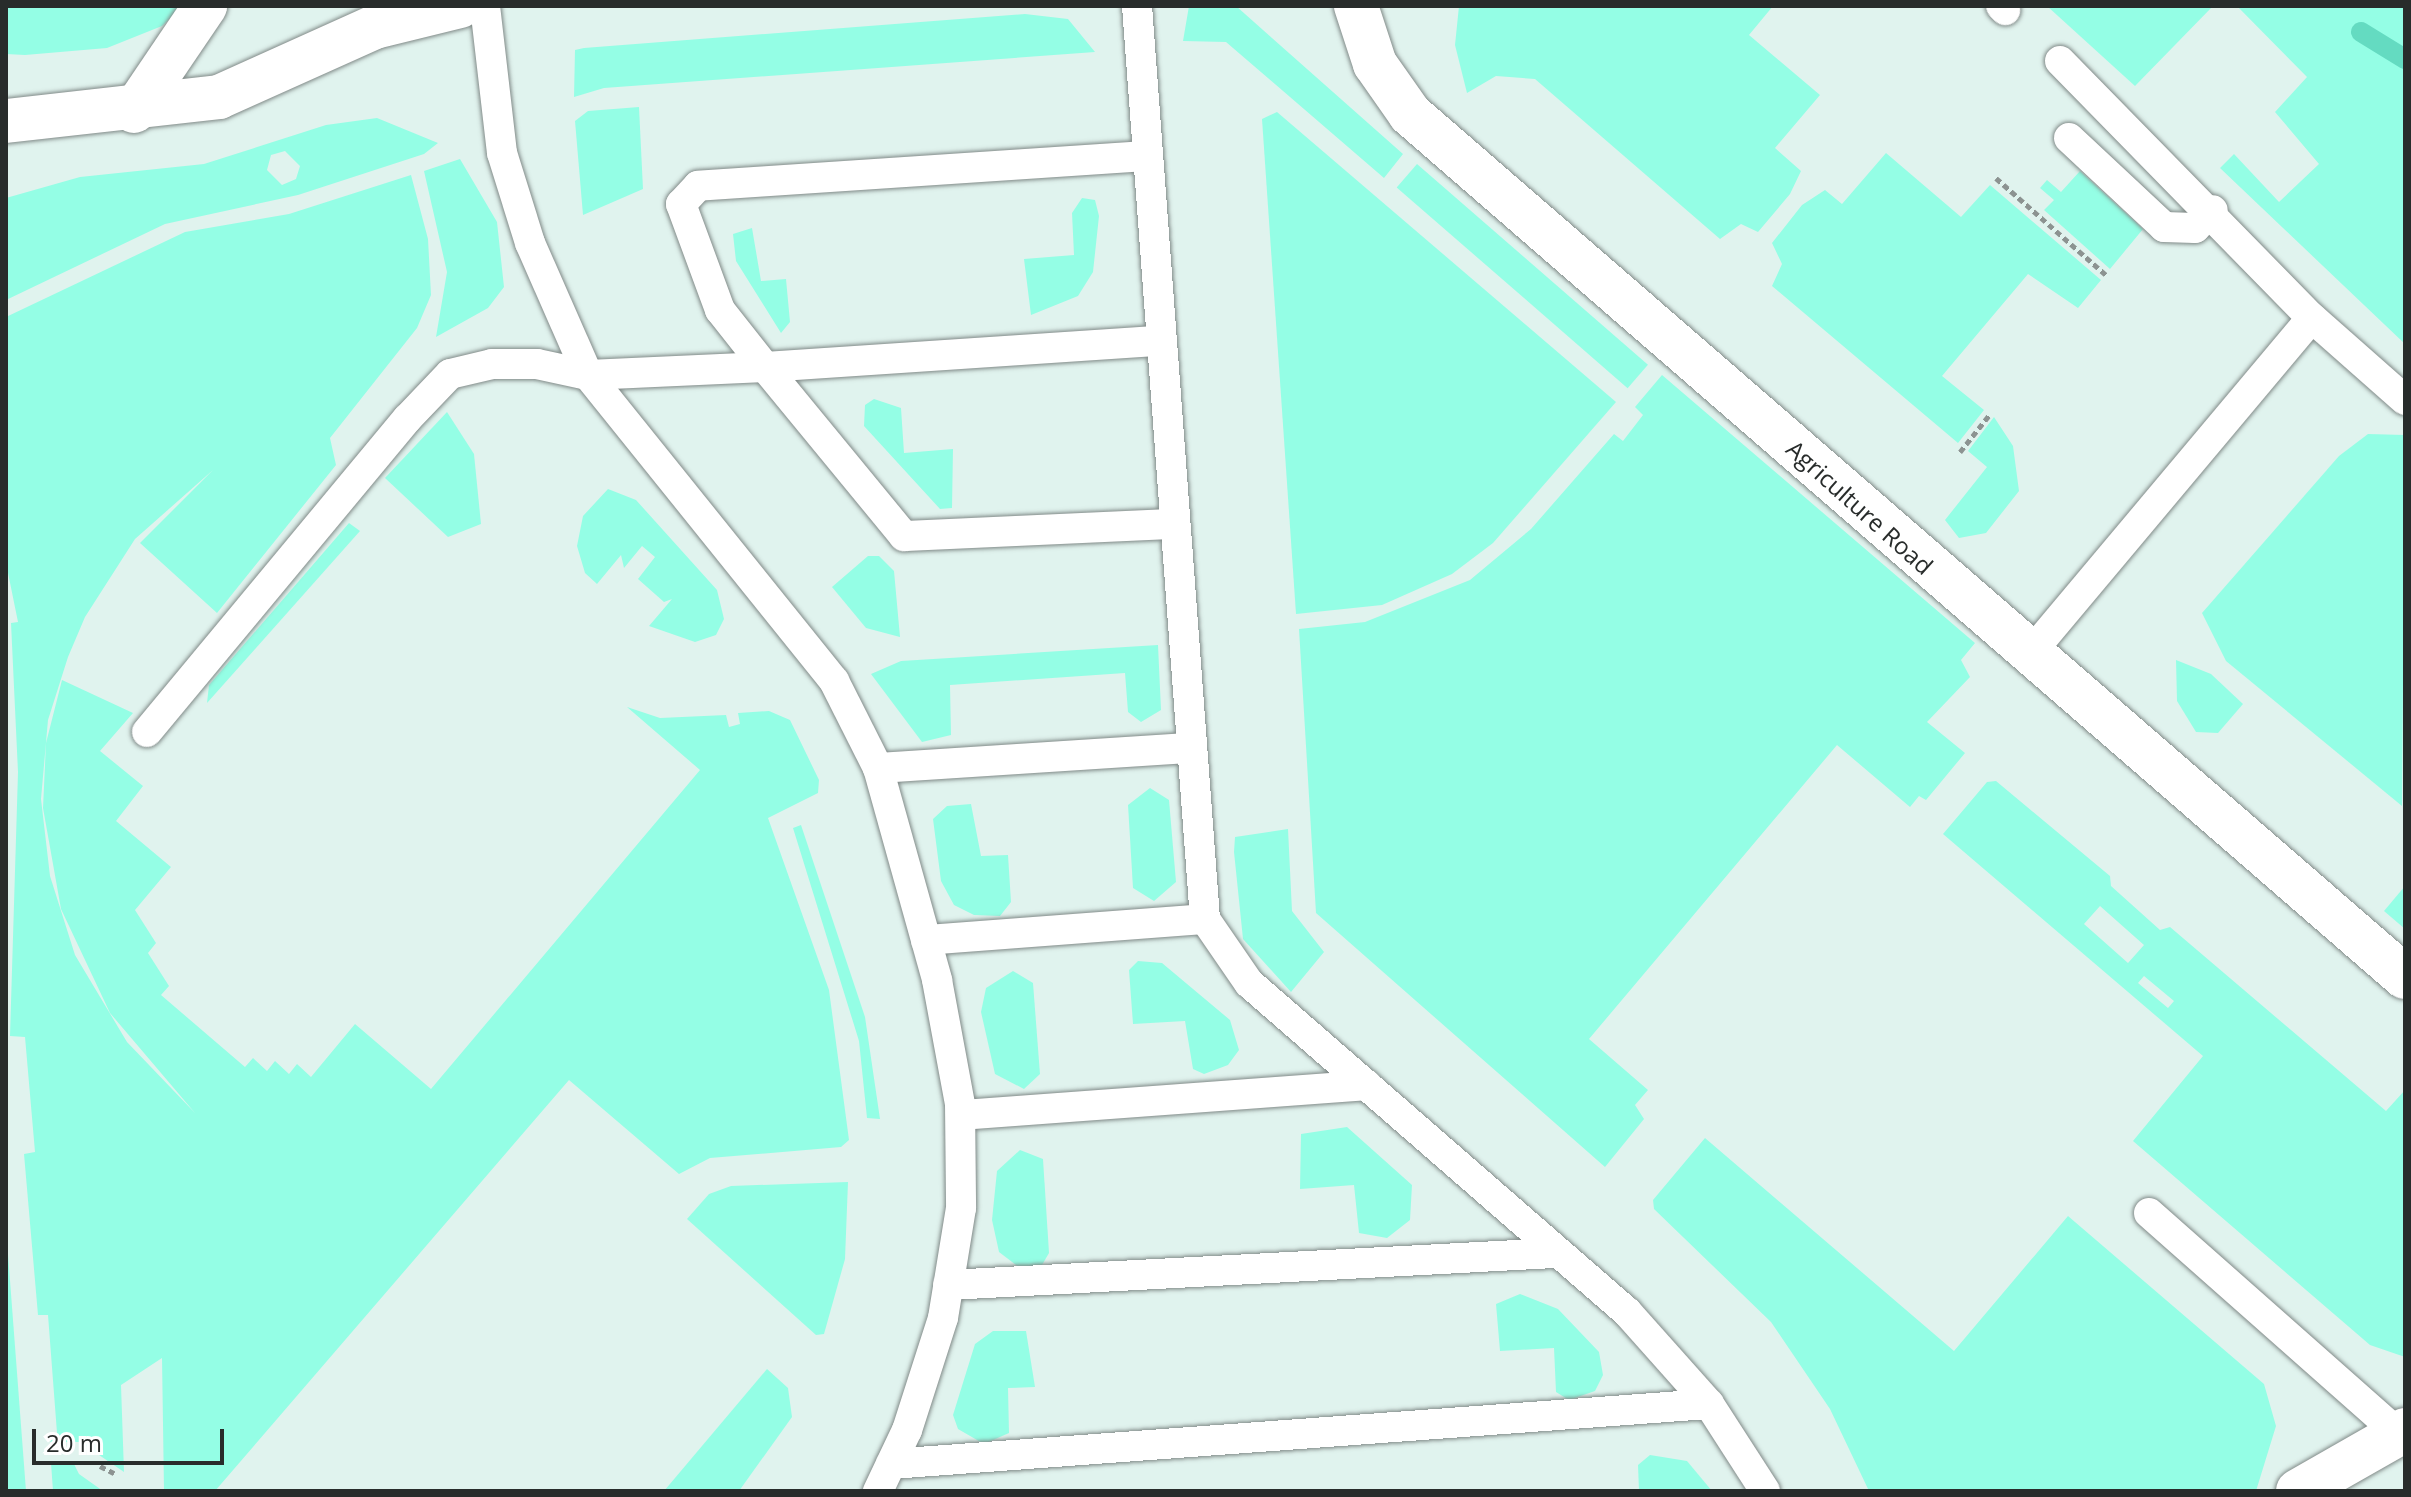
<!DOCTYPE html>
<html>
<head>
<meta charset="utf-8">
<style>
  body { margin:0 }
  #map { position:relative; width:2411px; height:1497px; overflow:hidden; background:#f3fdfa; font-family:"Open Sans",sans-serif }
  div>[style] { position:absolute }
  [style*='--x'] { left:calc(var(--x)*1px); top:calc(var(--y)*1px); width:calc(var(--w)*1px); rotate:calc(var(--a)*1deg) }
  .built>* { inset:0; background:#e0f3ee; transform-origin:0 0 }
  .green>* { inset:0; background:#94fee5; transform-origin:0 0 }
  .stream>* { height:20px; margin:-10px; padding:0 10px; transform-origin:10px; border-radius:10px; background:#64dbc1 }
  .path>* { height:5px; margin-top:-2.5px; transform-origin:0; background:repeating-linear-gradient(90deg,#8c9391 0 6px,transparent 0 10px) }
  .roads { filter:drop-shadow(0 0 2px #818a88) drop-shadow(0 0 2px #818a88) }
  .service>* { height:30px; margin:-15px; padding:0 15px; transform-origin:15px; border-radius:15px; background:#fff }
  .minor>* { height:44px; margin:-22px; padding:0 22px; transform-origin:22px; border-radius:22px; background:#fff }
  span { translate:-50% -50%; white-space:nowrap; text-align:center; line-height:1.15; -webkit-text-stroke:8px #fff; paint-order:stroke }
  .street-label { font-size:24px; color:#282c2b }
  .frame { position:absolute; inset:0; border:8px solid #282c2b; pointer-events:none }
  .scale { position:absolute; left:32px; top:1429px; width:192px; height:36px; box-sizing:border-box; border:4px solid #282c2b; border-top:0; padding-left:10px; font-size:24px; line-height:28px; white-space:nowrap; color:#282c2b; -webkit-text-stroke:6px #fff; paint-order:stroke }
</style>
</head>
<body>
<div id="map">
  <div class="built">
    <div style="left:6px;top:6px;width:2399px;height:1485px"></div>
  </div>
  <div class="green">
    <div style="clip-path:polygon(6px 6px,183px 6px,162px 26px,107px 48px,25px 55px,6px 54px)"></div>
    <div style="clip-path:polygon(1189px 6px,1236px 6px,1403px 154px,1384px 178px,1226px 42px,1183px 41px)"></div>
    <div style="clip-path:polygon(1459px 6px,1773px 6px,1749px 35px,1820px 95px,1775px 148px,1801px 171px,1790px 194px,1758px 232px,1741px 224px,1720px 239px,1535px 79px,1496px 76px,1467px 93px,1455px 45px)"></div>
    <div style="clip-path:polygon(2047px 6px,2213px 6px,2135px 86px)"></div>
    <div style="clip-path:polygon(2237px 6px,2405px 6px,2405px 344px,2220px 168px,2234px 154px,2279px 202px,2319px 164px,2275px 112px,2307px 77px)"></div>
    <div style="clip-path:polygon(1025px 14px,1068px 19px,1095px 52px,604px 88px,574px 97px,575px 50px,584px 48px)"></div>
    <div style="clip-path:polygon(639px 107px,643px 189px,583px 215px,575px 121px,588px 111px)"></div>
    <div style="clip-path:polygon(1277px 112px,1616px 402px,1493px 543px,1452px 574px,1382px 605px,1296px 614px,1262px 119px)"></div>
    <div style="clip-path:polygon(evenodd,377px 118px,438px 143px,424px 154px,298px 195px,165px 224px,6px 300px,6px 198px,80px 177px,204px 164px,326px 125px,377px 118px,285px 151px,300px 166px,296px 179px,282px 185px,267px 170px,271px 155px,285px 151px)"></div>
    <div style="clip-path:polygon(1886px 153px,1961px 217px,1990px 185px,2101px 280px,2078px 308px,2028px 274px,1942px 376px,1984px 410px,1958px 443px,1772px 286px,1782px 264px,1772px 243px,1802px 205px,1825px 190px,1842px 204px)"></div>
    <div style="clip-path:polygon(460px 159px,497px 222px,504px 287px,488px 308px,436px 337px,447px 272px,424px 171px)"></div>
    <div style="left:1417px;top:164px;width:306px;height:31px;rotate:41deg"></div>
    <div style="clip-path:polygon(2080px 171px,2143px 229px,2110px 269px,2044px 210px,2054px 200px,2040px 188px,2047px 180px,2061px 192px)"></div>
    <div style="clip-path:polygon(411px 175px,428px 239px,431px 295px,417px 328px,330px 438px,336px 465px,217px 613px,140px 543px,213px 470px,135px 539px,85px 617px,68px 657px,48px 720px,41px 799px,50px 876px,75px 955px,127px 1042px,195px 1113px,110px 1013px,61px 909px,43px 808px,46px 743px,62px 680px,133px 713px,100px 751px,143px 786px,116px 821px,171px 867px,135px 910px,156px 943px,148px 953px,169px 986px,161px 995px,245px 1067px,253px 1058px,267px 1071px,275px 1061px,289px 1074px,297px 1064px,311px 1077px,355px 1024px,431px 1089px,700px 770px,627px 707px,660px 718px,726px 715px,729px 727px,740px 724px,738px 713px,769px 711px,790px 720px,819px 780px,818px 793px,768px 818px,829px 990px,849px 1140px,841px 1147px,710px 1158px,679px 1174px,569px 1080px,215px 1491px,164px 1491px,162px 1358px,121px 1385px,124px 1472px,80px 1442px,50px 1442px,57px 1433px,48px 1315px,38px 1315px,24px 1154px,35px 1152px,25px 1037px,10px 1036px,18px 772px,11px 623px,18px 622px,6px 563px,6px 317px,185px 232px,289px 214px)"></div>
    <div style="clip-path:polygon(1082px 198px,1095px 200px,1099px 216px,1093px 272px,1078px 296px,1031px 315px,1024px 259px,1074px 255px,1072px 213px)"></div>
    <div style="clip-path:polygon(752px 228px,761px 281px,786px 279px,790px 322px,781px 333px,736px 261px,733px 234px)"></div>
    <div style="clip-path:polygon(1662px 375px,1975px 643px,1961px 660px,1970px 677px,1927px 722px,1965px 753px,1926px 800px,1919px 796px,1910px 807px,1837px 745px,1589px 1039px,1648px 1090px,1635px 1105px,1644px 1119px,1605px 1167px,1316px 913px,1299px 629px,1365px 622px,1470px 580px,1531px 529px,1614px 434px,1623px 441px,1643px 415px,1635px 407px)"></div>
    <div style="clip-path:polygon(874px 399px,901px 408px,904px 453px,953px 449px,952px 508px,940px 509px,864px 426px,865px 405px)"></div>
    <div style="clip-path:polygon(447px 412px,474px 454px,481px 524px,448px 537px,385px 478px)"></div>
    <div style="clip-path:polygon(1994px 417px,2013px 446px,2019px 491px,1986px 533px,1959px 538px,1945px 520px,1987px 467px,1968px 451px)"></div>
    <div style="clip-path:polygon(2368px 434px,2405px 435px,2402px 806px,2226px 661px,2202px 613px,2339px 456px)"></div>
    <div style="clip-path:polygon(608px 489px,636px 500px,717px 590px,724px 619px,716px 635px,695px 642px,649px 626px,672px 599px,664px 602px,638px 579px,655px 557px,642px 546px,624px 568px,621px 555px,597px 584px,585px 573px,577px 546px,583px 516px)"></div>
    <div style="clip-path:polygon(349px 523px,360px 531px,207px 703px,209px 685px)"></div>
    <div style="clip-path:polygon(868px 556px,879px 556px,894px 571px,900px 637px,866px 628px,832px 587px)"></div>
    <div style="clip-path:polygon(1158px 645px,1161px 710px,1141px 722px,1128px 712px,1125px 673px,950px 685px,951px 735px,922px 742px,871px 674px,901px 661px)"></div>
    <div style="clip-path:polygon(2176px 660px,2211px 674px,2243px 704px,2218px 733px,2196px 732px,2177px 701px)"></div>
    <div style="clip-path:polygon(evenodd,1996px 781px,2110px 876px,2111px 886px,2160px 930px,2170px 927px,2386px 1111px,2405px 1090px,2405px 1357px,2370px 1345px,2133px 1141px,2203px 1056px,1943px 834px,1987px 782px,1996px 781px,2100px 906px,2144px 945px,2128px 963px,2084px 924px,2100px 906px,1996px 781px,2144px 976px,2174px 1001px,2168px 1008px,2138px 983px,2144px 976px)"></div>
    <div style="clip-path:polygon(1150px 788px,1169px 800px,1176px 882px,1154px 901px,1133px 888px,1128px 805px)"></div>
    <div style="clip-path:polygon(971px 804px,981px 856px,1008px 855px,1011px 902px,1000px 916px,974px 915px,954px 905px,941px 881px,933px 819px,947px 806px)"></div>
    <div style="clip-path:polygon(801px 825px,865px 1017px,880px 1119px,867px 1118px,859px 1041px,793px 828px)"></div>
    <div style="clip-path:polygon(1288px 829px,1292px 911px,1324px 952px,1291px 992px,1243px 939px,1234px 852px,1235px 837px)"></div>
    <div style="clip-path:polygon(2405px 886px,2405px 929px,2384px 911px)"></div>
    <div style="clip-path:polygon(1138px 961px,1162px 963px,1230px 1020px,1239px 1050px,1228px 1065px,1204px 1074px,1193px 1069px,1185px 1021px,1133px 1024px,1129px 970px)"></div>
    <div style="clip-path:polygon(1013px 971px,1033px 983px,1040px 1074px,1024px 1089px,995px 1074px,981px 1012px,986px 988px)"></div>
    <div style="clip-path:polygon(1347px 1127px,1412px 1185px,1410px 1220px,1387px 1238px,1359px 1233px,1354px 1185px,1300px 1189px,1301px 1134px)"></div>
    <div style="clip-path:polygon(1705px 1138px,1954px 1351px,2068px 1216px,2264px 1384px,2276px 1426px,2256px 1491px,1869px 1491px,1830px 1409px,1771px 1322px,1654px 1209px,1653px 1200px)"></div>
    <div style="clip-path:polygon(1020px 1150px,1043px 1159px,1049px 1253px,1042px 1265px,1020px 1268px,999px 1252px,992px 1220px,997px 1171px)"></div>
    <div style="clip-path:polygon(848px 1182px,845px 1259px,824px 1334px,816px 1335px,687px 1219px,709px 1194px,731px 1186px)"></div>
    <div style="clip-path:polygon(6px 1228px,7px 1241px,26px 1491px,7px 1491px,6px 1484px)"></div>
    <div style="clip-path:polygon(1520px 1294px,1558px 1309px,1599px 1352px,1603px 1375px,1595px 1391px,1569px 1400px,1556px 1392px,1554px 1348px,1500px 1351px,1496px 1304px)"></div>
    <div style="clip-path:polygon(993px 1331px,1026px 1331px,1035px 1387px,1008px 1388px,1009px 1433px,984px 1444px,958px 1429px,953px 1415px,975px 1344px)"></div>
    <div style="clip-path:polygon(767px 1369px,788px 1388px,792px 1417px,739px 1491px,664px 1491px)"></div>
    <div style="clip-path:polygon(1650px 1455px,1687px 1461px,1712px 1491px,1639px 1491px,1638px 1465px)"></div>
    <div style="clip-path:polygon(73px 1462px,79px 1474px,103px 1491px,53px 1491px,51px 1463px)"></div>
  </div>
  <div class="stream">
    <div style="--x:2361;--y:32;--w:52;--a:31.5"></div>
  </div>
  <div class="path">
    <div style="--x:1996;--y:178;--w:147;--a:41.4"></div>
    <div style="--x:1960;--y:452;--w:48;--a:-51.7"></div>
    <div style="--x:100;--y:1466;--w:16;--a:27"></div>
  </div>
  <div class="roads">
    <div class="service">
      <div style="--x:485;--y:6;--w:148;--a:83.4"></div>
      <div style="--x:502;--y:153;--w:94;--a:72.7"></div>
      <div style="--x:530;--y:243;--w:144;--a:66.3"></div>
      <div style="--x:588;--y:375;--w:393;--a:51.2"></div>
      <div style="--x:834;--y:681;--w:97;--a:63.2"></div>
      <div style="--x:878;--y:768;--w:220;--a:74.4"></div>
      <div style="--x:937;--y:980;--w:126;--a:79.5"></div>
      <div style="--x:960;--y:1104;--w:104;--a:89.4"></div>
      <div style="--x:961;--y:1208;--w:111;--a:99.3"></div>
      <div style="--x:943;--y:1318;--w:118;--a:107.8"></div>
      <div style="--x:907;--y:1430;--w:68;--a:115.4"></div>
      <div style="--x:1137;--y:6;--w:916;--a:85.74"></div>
      <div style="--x:1205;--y:919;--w:78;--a:55.5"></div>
      <div style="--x:1249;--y:983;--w:501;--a:41.04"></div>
      <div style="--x:1627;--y:1312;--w:123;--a:48.3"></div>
      <div style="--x:1709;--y:1404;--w:103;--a:57.2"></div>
      <div style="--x:2001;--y:6;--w:6;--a:45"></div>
      <div style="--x:2060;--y:61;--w:360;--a:45.6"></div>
      <div style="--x:2312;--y:318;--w:124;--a:41.4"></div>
      <div style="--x:2069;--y:138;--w:130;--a:43.1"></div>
      <div style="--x:2164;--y:227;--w:31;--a:2"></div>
      <div style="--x:2195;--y:228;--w:25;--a:-45"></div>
      <div style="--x:1146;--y:156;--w:449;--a:176.2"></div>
      <div style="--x:698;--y:186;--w:25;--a:133"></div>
      <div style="--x:681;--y:204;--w:113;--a:69.8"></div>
      <div style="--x:720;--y:310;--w:73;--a:51.7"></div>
      <div style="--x:765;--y:367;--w:395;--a:-3.8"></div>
      <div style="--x:2028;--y:656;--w:441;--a:-50"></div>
      <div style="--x:147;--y:732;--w:407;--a:-50.3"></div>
      <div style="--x:407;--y:419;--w:62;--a:-46.3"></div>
      <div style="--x:450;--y:374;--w:43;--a:-13.4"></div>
      <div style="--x:492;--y:364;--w:45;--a:0"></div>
      <div style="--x:537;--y:364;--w:52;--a:12.2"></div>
      <div style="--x:588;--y:375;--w:177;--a:-2.6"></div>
      <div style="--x:765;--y:367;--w:219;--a:50.6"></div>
      <div style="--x:904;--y:536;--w:268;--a:-2.6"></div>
      <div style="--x:878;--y:768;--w:311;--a:-3.7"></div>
      <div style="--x:926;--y:940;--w:280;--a:-4.3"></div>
      <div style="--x:961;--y:1115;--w:407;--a:-4.2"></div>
      <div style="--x:2149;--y:1213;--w:334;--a:41.5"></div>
      <div style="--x:948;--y:1285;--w:607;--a:-3.02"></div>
      <div style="--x:891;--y:1464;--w:820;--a:-4.2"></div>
    </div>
    <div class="minor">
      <div style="--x:1356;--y:6;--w:61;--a:71.9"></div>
      <div style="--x:1375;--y:64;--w:61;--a:55"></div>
      <div style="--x:1410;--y:114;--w:1317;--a:40.94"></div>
      <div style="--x:134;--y:111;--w:127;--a:-55.9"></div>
      <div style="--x:6;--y:121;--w:214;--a:-6.4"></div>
      <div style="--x:219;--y:97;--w:171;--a:-24.2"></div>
      <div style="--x:375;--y:27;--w:88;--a:-13.9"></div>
      <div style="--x:2298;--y:1491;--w:123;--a:-29.7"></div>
    </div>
  </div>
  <div class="street-label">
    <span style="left:1860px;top:507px;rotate:42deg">Agriculture Road</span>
  </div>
  <div class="frame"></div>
  <div class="scale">20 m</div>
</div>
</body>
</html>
